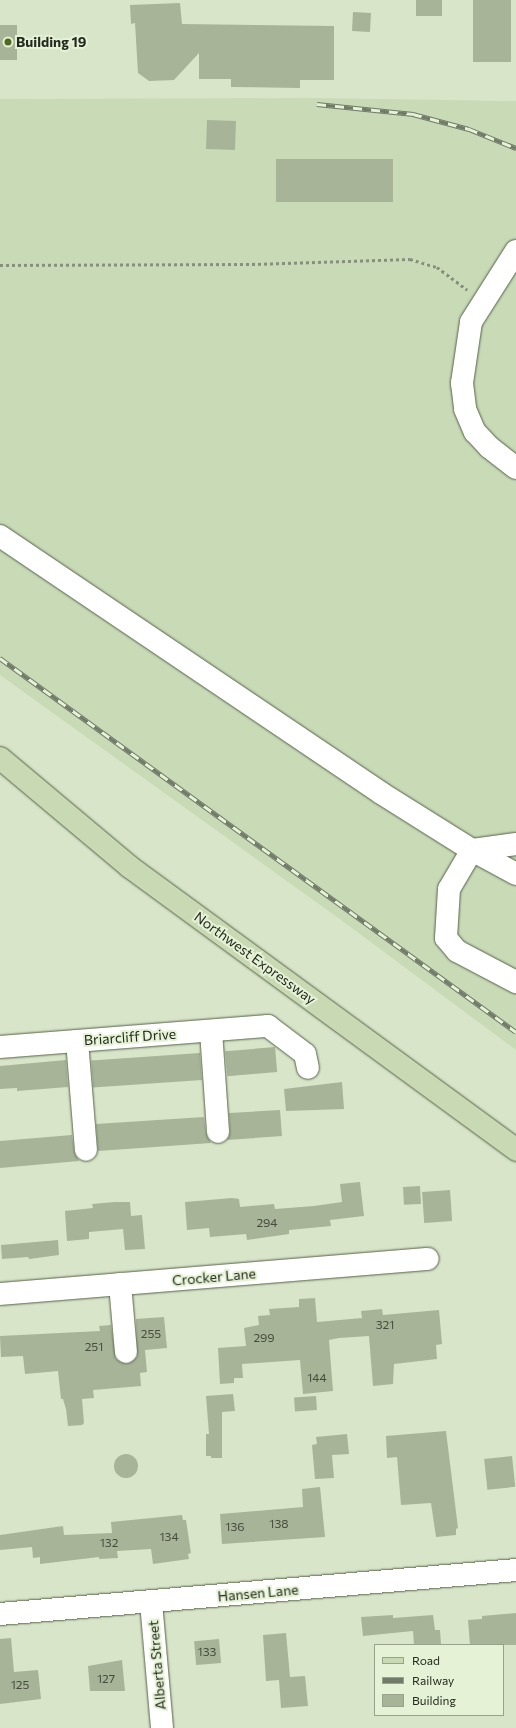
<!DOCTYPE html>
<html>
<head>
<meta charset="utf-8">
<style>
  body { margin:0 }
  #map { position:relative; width:516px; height:1728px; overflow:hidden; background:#d8e5c9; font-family:Commissioner,sans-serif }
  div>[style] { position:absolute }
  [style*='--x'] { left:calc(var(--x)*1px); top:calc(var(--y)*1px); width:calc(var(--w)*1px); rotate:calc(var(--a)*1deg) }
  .built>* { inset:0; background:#c9dab7 }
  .building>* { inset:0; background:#a7b498; transform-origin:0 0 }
  .round { border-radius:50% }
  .path>* { height:2.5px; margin-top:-1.25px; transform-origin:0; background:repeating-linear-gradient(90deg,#86907c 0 3px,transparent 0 6px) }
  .roads { filter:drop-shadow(0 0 1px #566249) drop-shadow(0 0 1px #566249) }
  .minor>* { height:22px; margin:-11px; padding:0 11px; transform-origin:11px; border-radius:11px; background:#fff }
  .major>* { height:22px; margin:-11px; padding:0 11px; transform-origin:11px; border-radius:11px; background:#c8d9b3 }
  .rail>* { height:4.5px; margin-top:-2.25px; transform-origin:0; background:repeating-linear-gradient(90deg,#e5f2d5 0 9px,#727b69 0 18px); box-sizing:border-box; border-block:1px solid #727b69 }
  .dots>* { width:11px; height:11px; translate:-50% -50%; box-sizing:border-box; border:2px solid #e5f2d5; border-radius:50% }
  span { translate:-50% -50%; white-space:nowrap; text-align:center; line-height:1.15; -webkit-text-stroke:4px #e5f2d5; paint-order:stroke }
  .number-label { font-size:12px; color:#464c3e }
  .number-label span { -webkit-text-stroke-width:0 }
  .poi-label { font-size:14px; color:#252a20; font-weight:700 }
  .left { translate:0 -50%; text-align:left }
  .street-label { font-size:14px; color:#252a20 }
  .legend { position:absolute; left:374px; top:1644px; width:130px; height:72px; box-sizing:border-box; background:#e5f2d5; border:1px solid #98a28d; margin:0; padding:5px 7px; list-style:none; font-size:12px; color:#252a20 }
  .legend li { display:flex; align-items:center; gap:8px; height:20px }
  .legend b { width:20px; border:1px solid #98a28d }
</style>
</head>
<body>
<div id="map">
  <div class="built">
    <div style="clip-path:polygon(312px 98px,516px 101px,516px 1050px,337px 917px,0 675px,0 99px)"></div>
  </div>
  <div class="building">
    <div style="left:416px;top:0;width:26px;height:16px"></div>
    <div style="left:473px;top:0;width:38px;height:62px"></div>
    <div style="clip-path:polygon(180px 3px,182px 24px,334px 26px,334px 80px,300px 80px,300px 88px,231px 87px,231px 79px,199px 79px,199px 53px,174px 80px,149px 81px,138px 73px,135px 23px,131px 24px,130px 5px)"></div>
    <div style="left:353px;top:12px;width:18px;height:19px;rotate:3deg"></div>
    <div style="left:0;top:25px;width:17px;height:35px"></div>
    <div style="left:207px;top:120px;width:29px;height:29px;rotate:2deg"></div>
    <div style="left:276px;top:159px;width:117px;height:43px"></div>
    <div style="left:275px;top:1047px;width:25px;height:50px;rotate:85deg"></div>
    <div style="left:200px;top:1053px;width:27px;height:109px;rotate:86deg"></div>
    <div style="clip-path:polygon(66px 1060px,68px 1087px,17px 1091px,17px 1088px,0 1089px,0 1066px)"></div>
    <div style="clip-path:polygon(342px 1082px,344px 1109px,286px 1111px,284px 1089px)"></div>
    <div style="clip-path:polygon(280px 1110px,282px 1136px,227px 1140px,230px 1132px,229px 1113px)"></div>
    <div style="clip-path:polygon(204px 1117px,206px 1133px,211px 1143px,98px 1151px,96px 1124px)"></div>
    <div style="clip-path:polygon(72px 1135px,74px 1151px,79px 1161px,0 1168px,0 1141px)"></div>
    <div style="clip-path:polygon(360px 1182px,364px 1216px,330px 1220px,331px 1226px,289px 1230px,289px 1234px,247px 1240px,246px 1234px,210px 1237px,209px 1228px,187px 1230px,185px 1202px,232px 1198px,239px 1199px,240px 1207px,274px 1204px,275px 1209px,314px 1206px,342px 1202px,340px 1184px)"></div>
    <div style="left:420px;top:1186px;width:18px;height:17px;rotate:87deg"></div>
    <div style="left:450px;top:1190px;width:31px;height:28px;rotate:86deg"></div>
    <div style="clip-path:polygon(115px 1202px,130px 1202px,131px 1216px,142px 1215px,145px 1249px,125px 1250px,123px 1229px,89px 1232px,89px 1239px,67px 1241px,65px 1211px,93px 1208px,92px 1204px)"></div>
    <div style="clip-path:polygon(58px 1240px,59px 1255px,29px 1259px,28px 1257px,2px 1259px,1px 1245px)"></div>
    <div style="clip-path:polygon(315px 1298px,317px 1322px,362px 1318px,361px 1311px,382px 1309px,383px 1315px,439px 1310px,442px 1344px,436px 1345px,437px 1359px,394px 1364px,393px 1384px,373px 1386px,369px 1336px,339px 1338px,329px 1340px,333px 1391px,303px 1394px,300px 1360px,242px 1364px,243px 1378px,234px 1378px,234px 1383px,220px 1384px,218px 1348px,246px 1346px,244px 1328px,259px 1325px,258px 1316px,270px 1315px,269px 1309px,299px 1307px,299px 1299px)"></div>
    <div style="clip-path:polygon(164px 1317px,167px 1348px,145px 1350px,147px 1372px,140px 1373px,141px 1386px,93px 1390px,94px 1398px,82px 1399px,84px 1423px,82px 1425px,68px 1426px,66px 1409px,63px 1399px,61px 1399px,58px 1371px,25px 1374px,23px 1356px,1px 1357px,0 1336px,100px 1331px,99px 1326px,111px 1325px,116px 1359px,127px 1364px,137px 1357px,136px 1319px)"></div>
    <div style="clip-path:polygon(233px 1394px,235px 1411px,222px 1412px,222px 1458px,211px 1458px,211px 1456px,206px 1456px,206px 1434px,209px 1434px,206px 1396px)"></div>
    <div style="left:316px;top:1396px;width:14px;height:22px;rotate:86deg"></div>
    <div style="clip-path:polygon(446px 1431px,458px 1528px,456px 1529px,456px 1535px,436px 1537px,431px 1503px,401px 1505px,397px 1457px,387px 1458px,386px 1436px)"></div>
    <div style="clip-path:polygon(347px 1434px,349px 1454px,332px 1455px,334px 1478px,315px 1479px,312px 1445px,317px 1444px,316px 1437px)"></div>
    <div class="round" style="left:114px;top:1454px;width:24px;height:24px"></div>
    <div style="left:512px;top:1456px;width:31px;height:28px;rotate:84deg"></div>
    <div style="clip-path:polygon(320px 1487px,325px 1537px,222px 1544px,220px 1514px,303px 1507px,302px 1489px)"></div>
    <div style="clip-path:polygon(182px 1515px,183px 1520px,186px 1520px,191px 1553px,188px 1554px,189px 1559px,153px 1564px,151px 1549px,117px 1551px,118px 1558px,99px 1559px,99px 1557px,40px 1564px,40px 1557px,33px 1558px,32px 1547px,0 1550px,0 1535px,63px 1526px,64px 1535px,112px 1533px,111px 1522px)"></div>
    <div style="clip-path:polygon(516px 1613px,516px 1645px,470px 1645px,468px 1620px,482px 1619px,482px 1616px)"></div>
    <div style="clip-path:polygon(393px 1615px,393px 1618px,433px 1615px,435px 1630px,440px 1630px,441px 1645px,414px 1645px,413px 1631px,363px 1636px,361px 1617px)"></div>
    <div style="clip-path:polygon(286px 1633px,290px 1677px,305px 1676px,308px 1706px,281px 1708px,279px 1680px,266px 1681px,263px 1635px)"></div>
    <div style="clip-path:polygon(11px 1638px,14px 1672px,38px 1670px,41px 1699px,0 1704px,0 1639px)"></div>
    <div style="left:219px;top:1639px;width:24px;height:25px;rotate:85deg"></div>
    <div style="clip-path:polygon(122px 1660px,125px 1691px,90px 1691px,88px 1666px)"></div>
  </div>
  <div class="path">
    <div style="--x:0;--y:265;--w:252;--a:-0.2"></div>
    <div style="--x:252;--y:264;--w:158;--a:-1.8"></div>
    <div style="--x:410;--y:259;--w:28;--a:17"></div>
    <div style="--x:437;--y:267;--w:38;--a:37"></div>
  </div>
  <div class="roads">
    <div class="minor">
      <div style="--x:516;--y:251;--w:84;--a:122.4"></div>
      <div style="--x:471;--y:322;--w:62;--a:98.4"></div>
      <div style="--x:462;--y:383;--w:26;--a:83"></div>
      <div style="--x:465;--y:409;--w:25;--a:67"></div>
      <div style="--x:475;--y:432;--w:21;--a:47"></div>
      <div style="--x:489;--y:447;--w:34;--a:38"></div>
      <div style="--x:0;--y:536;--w:460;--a:34"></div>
      <div style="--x:381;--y:793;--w:107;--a:32.1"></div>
      <div style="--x:472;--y:850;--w:50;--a:28.6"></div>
      <div style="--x:516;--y:844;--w:44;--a:172.2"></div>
      <div style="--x:472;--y:850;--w:45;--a:120.5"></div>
      <div style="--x:449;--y:889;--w:49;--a:93.5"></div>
      <div style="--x:446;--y:938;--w:17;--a:50"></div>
      <div style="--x:457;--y:951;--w:67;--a:27.7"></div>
      <div style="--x:211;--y:1031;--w:101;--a:86"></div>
      <div style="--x:77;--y:1041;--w:109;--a:85.3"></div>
      <div style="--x:0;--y:1047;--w:269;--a:-4.5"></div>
      <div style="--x:268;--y:1026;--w:46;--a:37.1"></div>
      <div style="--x:305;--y:1054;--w:14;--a:78"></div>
      <div style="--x:120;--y:1284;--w:68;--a:85"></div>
      <div style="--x:0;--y:1294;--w:429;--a:-4.7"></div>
      <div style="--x:151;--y:1602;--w:126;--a:85"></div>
      <div style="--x:0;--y:1614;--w:518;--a:-4.87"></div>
    </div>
    <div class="major">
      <div style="--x:0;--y:758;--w:170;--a:40"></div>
      <div style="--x:130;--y:867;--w:479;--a:36.2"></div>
    </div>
  </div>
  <div class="rail">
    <div style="--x:317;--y:104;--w:97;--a:5.9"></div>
    <div style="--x:413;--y:114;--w:58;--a:15"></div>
    <div style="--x:469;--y:129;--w:51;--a:22"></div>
    <div style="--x:0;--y:658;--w:637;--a:35.93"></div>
  </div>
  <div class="dots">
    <div style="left:8px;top:42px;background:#4d6a1f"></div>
  </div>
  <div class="number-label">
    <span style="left:267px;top:1223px">294</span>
    <span style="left:385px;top:1325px">321</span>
    <span style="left:151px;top:1334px">255</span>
    <span style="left:264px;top:1338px">299</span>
    <span style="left:94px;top:1347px">251</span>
    <span style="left:317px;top:1378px">144</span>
    <span style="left:279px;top:1524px">138</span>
    <span style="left:235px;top:1527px">136</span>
    <span style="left:169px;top:1537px">134</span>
    <span style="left:109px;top:1543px">132</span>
    <span style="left:207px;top:1652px">133</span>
    <span style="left:106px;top:1679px">127</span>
    <span style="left:20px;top:1685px">125</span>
  </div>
  <div class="poi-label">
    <span class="left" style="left:16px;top:42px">Building 19</span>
  </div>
  <div class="street-label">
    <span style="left:255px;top:958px;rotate:36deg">Northwest Expressway</span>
    <span style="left:130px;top:1037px;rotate:-4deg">Briarcliff Drive</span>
    <span style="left:214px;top:1277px;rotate:-5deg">Crocker Lane</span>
    <span style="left:258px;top:1593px;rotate:-5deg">Hansen Lane</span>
    <span style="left:157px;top:1665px;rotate:-95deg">Alberta Street</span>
  </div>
  <ul class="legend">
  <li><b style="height:5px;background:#c8d9b3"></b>Road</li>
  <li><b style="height:5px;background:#727b69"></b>Railway</li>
  <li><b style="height:11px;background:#a7b498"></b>Building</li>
  </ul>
</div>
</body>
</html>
